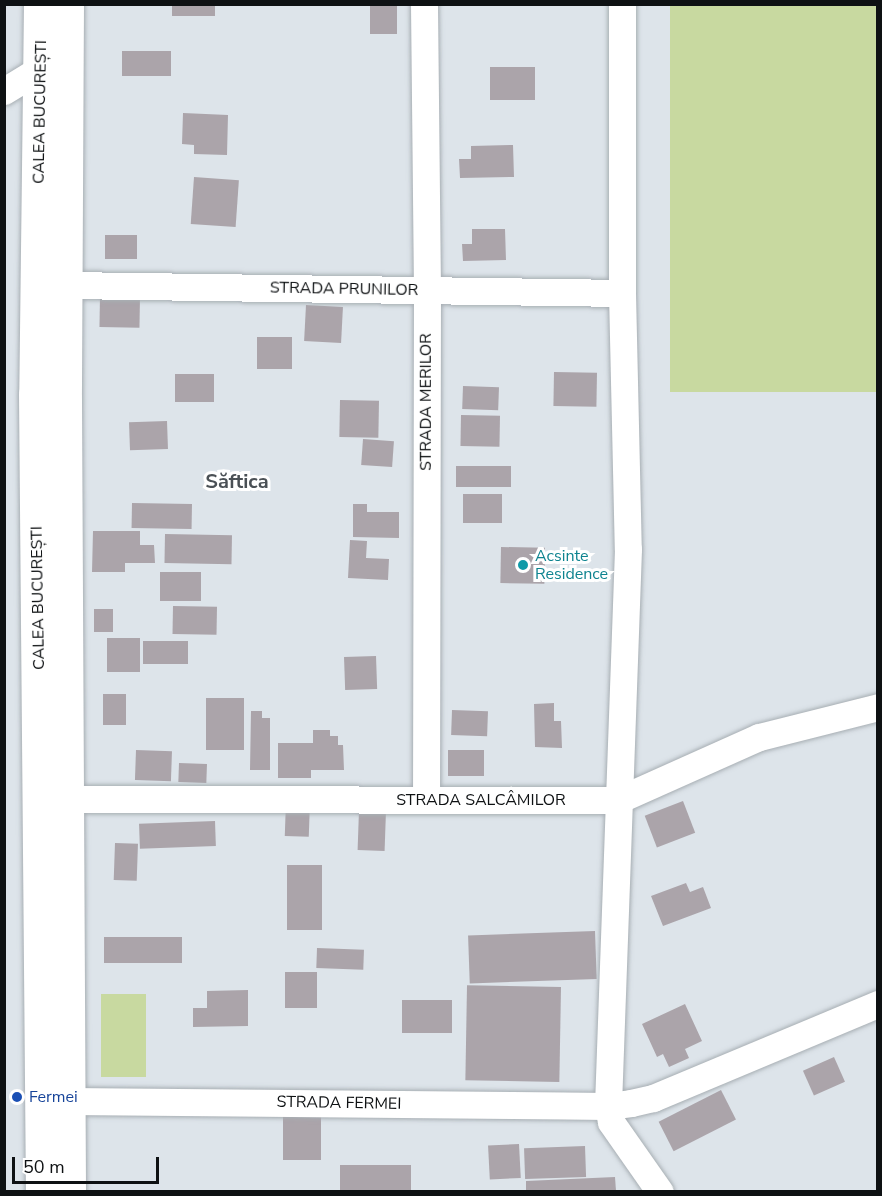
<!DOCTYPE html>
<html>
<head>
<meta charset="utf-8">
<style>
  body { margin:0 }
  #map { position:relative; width:882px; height:1196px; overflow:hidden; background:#dde4ea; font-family:"Nunito Sans",sans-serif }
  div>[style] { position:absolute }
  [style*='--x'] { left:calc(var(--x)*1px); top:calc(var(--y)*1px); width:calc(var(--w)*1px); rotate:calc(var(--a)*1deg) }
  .green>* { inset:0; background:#c8d9a0; transform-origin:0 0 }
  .building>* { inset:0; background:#aba4aa; transform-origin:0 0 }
  .roads { filter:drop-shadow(0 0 2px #a7aeb3) drop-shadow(0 0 2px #a7aeb3) }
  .minor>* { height:27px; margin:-13.5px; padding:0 13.5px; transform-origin:13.5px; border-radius:13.5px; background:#fff }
  .highway>* { height:33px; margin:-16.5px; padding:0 16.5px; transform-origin:16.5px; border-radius:16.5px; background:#fff }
  .dots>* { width:16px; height:16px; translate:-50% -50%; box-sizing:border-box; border:3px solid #fff; border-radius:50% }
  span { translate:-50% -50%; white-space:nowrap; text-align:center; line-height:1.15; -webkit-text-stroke:6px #fff; paint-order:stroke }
  .street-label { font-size:16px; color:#0e1113 }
  .culture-label { font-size:16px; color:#0d838f }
  .left { translate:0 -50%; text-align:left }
  .transit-label { font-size:16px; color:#164399 }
  .quarter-label { font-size:20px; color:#4a5055; font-weight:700 }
  .frame { position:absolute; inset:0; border:6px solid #0e1113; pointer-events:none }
  .scale { position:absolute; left:12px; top:1157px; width:147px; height:27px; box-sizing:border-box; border:3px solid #0e1113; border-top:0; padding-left:8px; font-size:18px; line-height:21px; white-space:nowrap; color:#0e1113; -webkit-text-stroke:4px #fff; paint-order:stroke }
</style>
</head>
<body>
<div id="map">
  <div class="green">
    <div style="left:670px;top:5px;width:207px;height:387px"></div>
    <div style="left:101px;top:994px;width:45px;height:83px"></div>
  </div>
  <div class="building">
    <div style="left:172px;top:4px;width:43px;height:12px"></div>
    <div style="left:370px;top:4px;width:27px;height:30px"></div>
    <div style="left:122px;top:51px;width:49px;height:25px"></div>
    <div style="left:535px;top:67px;width:33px;height:45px;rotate:90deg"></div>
    <div style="clip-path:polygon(183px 113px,228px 115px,227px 155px,194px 154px,194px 145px,182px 144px)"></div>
    <div style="clip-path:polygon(513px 145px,514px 177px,460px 178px,459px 159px,471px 159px,471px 146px)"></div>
    <div style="left:194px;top:177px;width:45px;height:47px;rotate:4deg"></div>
    <div style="clip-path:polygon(472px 229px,505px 229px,506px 260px,463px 261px,462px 244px,472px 244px)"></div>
    <div style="left:105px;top:235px;width:32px;height:24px"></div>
    <div style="left:100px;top:296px;width:40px;height:31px;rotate:1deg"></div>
    <div style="left:306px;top:305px;width:37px;height:36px;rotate:3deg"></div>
    <div style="left:257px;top:337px;width:35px;height:32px"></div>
    <div style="left:554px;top:372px;width:43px;height:34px;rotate:1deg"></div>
    <div style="left:175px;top:374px;width:39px;height:28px"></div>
    <div style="left:463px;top:386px;width:36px;height:23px;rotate:2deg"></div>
    <div style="left:340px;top:400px;width:39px;height:37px;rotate:1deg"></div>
    <div style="left:461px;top:415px;width:39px;height:31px;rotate:1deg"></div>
    <div style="left:167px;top:421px;width:28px;height:38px;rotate:88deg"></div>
    <div style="left:363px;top:439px;width:31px;height:26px;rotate:4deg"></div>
    <div style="left:456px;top:466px;width:55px;height:21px"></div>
    <div style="left:463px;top:494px;width:39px;height:29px"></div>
    <div style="left:132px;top:503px;width:60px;height:25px;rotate:1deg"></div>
    <div style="clip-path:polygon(353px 504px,367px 504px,367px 512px,399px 512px,399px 538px,353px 537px)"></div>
    <div style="clip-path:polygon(93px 531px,140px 531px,140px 545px,154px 545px,155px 563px,125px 563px,125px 572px,92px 572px)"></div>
    <div style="left:165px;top:534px;width:67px;height:29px;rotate:1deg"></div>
    <div style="clip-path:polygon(350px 540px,367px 541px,366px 558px,389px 559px,388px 580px,348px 578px)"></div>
    <div style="left:501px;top:547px;width:44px;height:36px;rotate:1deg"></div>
    <div style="left:160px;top:572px;width:41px;height:29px"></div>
    <div style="left:173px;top:606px;width:44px;height:28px;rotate:1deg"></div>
    <div style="left:94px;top:609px;width:19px;height:23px"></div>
    <div style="left:107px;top:638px;width:33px;height:34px"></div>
    <div style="left:143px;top:641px;width:45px;height:23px"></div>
    <div style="left:376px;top:656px;width:33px;height:32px;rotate:88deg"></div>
    <div style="left:103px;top:694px;width:23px;height:31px"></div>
    <div style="left:206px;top:698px;width:38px;height:52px"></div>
    <div style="clip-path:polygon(554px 703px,554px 721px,561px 721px,562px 748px,535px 747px,534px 704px)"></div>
    <div style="left:452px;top:710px;width:36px;height:25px;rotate:2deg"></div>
    <div style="clip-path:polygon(251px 711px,262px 711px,262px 718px,270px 718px,270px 770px,250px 770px)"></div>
    <div style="clip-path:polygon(313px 730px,330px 730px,330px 736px,338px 736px,338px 745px,343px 745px,344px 770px,311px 770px,311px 778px,278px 778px,278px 743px,313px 743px)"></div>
    <div style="left:136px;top:750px;width:36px;height:30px;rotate:2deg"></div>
    <div style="left:448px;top:750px;width:36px;height:26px"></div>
    <div style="left:179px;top:763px;width:28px;height:19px;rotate:2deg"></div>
    <div style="left:286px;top:801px;width:24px;height:35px;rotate:2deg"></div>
    <div style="left:683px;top:801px;width:34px;height:41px;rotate:69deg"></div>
    <div style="left:359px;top:810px;width:27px;height:40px;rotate:2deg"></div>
    <div style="left:215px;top:821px;width:25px;height:76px;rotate:88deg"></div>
    <div style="left:115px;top:843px;width:23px;height:37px;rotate:2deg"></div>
    <div style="left:287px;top:865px;width:35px;height:65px"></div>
    <div style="clip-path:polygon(686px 883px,690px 892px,703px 887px,711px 908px,663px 926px,651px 896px)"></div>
    <div style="left:595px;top:931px;width:48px;height:127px;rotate:88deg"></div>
    <div style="left:104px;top:937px;width:78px;height:26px"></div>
    <div style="left:317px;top:948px;width:47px;height:20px;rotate:2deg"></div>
    <div style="left:285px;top:972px;width:32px;height:36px"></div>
    <div style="left:561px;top:987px;width:95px;height:94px;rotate:91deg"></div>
    <div style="clip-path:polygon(248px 990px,248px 1026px,193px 1027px,193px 1008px,207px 1008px,207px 991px)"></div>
    <div style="left:402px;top:1000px;width:50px;height:33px"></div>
    <div style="clip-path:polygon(685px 1004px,702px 1041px,685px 1049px,689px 1058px,669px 1067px,663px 1054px,657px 1057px,642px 1024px)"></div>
    <div style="left:834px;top:1057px;width:27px;height:34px;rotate:66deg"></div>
    <div style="left:721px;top:1090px;width:33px;height:70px;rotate:63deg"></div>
    <div style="left:321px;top:1111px;width:49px;height:38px;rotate:90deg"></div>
    <div style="left:519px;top:1144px;width:34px;height:31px;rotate:87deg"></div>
    <div style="left:585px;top:1146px;width:31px;height:61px;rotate:88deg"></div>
    <div style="left:411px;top:1165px;width:26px;height:71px;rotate:90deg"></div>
    <div style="clip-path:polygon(615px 1177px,616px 1191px,526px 1191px,526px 1181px)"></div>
  </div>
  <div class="roads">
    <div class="minor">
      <div style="--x:424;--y:4;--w:286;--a:89.4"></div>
      <div style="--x:427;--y:290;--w:510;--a:90.11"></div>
      <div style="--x:622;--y:4;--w:289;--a:90"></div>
      <div style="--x:622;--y:293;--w:256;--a:88.7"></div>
      <div style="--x:628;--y:549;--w:557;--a:92.06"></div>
      <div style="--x:608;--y:1106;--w:16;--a:79"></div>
      <div style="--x:611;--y:1122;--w:85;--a:55"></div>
      <div style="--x:4;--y:91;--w:42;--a:-31.4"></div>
      <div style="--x:66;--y:285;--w:556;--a:0.82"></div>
      <div style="--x:67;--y:799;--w:551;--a:0.1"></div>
      <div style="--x:618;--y:800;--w:154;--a:-24.1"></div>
      <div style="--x:759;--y:737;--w:123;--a:-14.1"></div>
      <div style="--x:69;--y:1101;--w:539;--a:0.53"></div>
      <div style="--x:608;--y:1106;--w:23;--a:-7"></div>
      <div style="--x:631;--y:1103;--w:23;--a:-13"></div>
      <div style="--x:653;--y:1098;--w:244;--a:-22.7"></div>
    </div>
    <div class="highway">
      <div style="--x:40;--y:4;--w:390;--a:90.7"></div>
      <div style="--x:35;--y:394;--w:798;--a:89.5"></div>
      <div style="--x:67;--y:4;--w:395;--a:90.3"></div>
      <div style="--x:65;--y:399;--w:793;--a:89.71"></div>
    </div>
  </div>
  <div class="dots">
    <div style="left:523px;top:565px;background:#0f9aa8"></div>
    <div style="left:17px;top:1097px;background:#1a4fb4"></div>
  </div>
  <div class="street-label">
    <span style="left:40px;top:112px;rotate:-89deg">CALEA BUCUREȘTI</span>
    <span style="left:344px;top:289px;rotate:1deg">STRADA PRUNILOR</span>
    <span style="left:426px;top:402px;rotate:-90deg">STRADA MERILOR</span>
    <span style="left:38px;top:598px;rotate:-91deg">CALEA BUCUREȘTI</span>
    <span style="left:481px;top:800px">STRADA SALCÂMILOR</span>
    <span style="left:339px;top:1103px;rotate:1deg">STRADA FERMEI</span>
  </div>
  <div class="culture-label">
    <span class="left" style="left:535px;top:565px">Acsinte<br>Residence</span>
  </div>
  <div class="transit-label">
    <span class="left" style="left:29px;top:1097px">Fermei</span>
  </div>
  <div class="quarter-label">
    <span style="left:237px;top:481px">Săftica</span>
  </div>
  <div class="frame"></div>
  <div class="scale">50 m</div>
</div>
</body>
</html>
